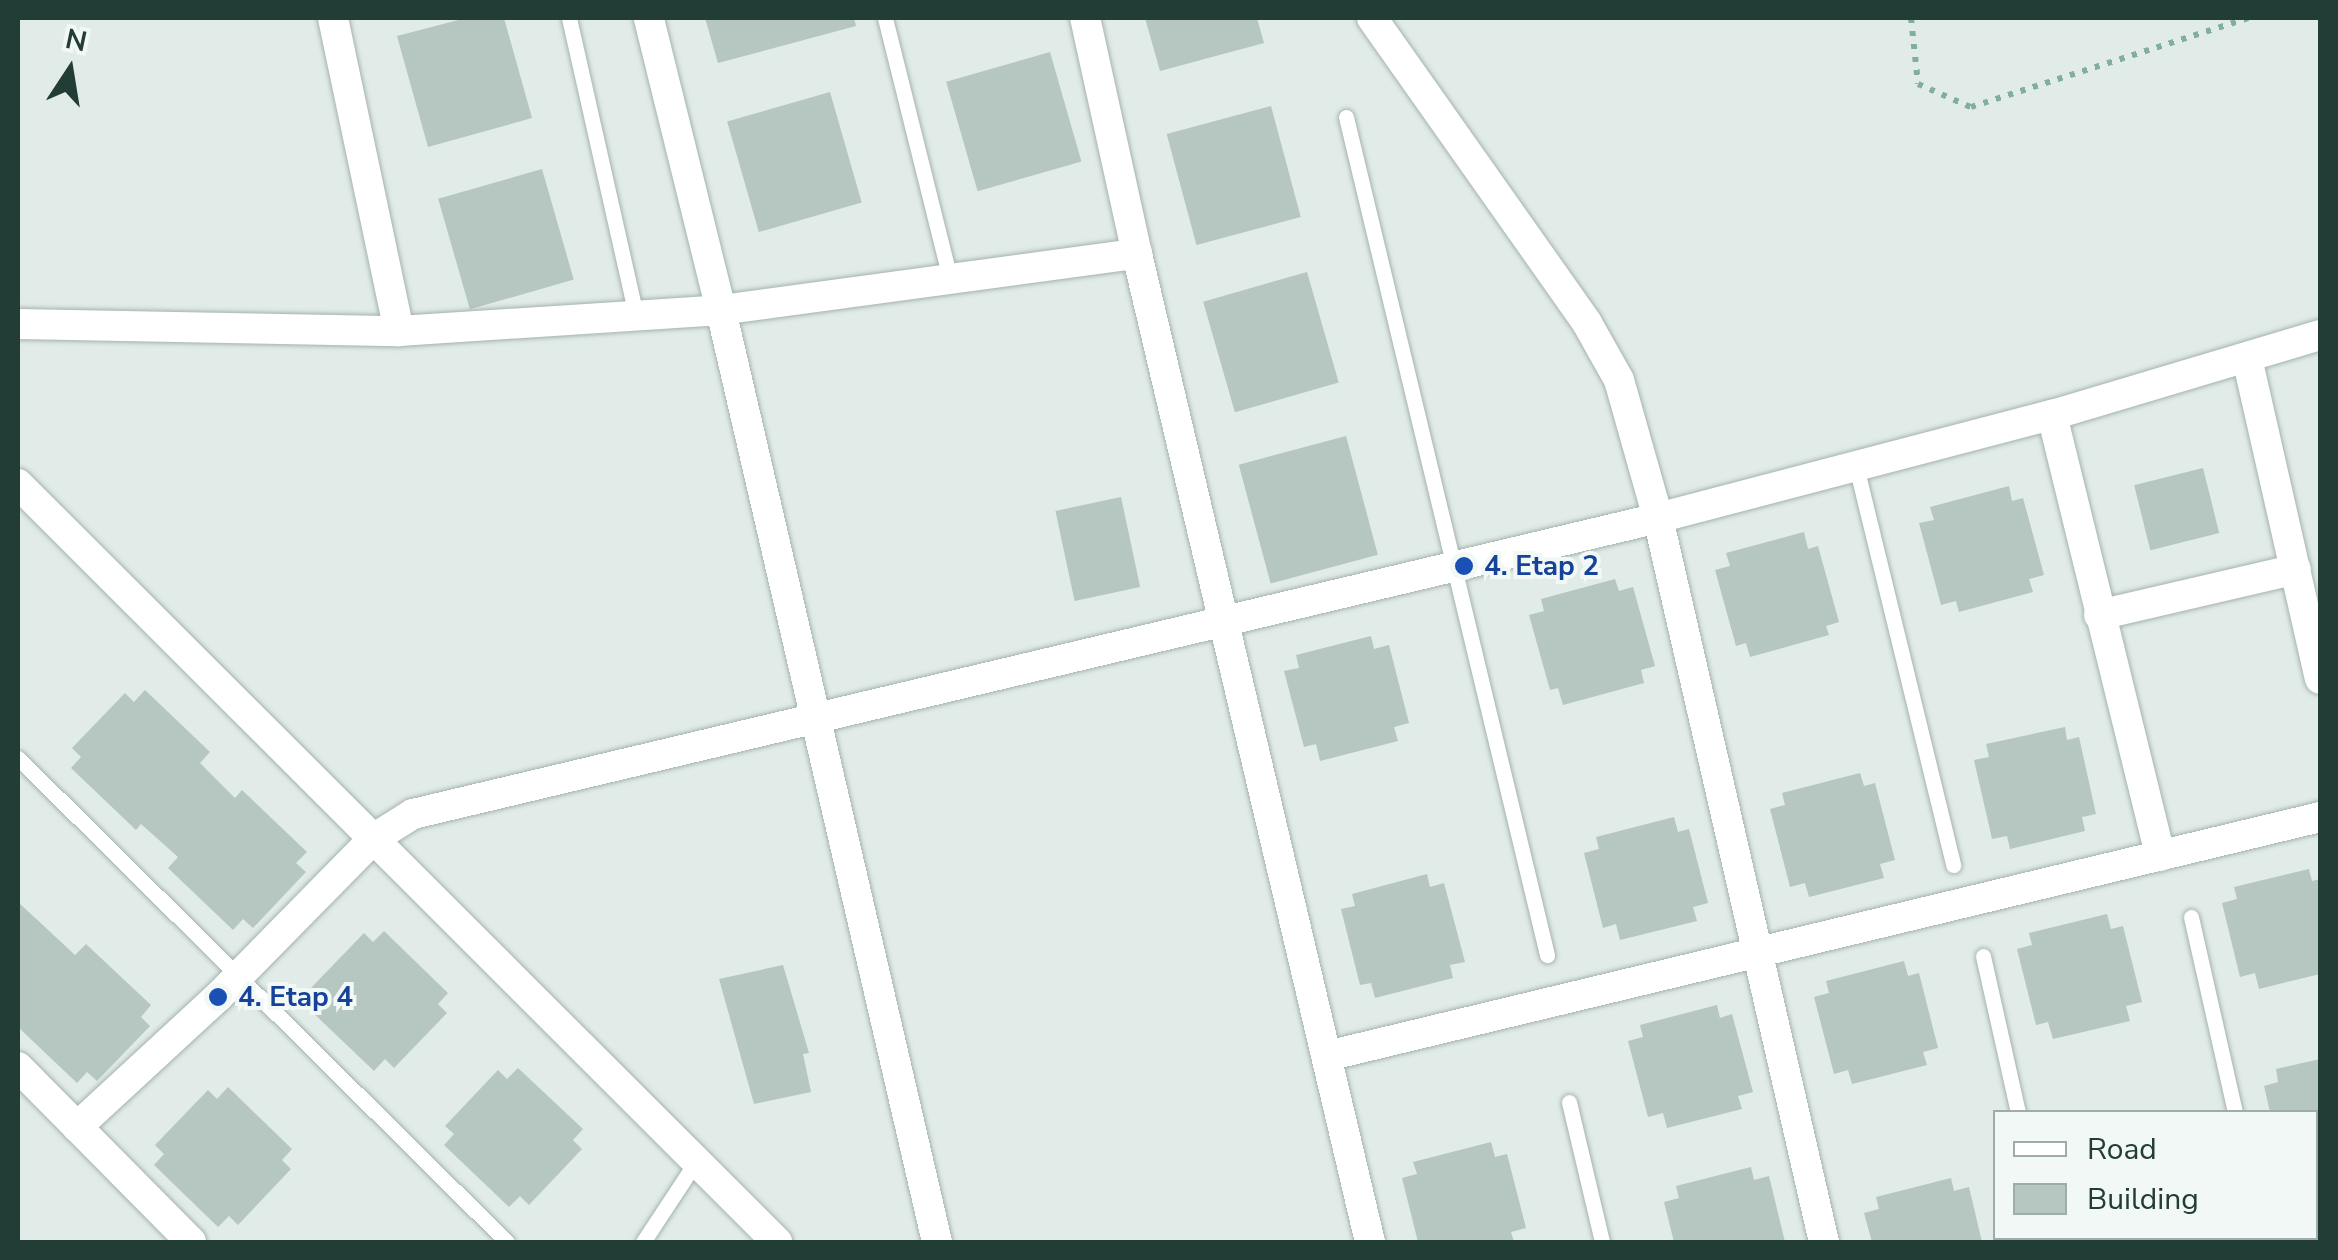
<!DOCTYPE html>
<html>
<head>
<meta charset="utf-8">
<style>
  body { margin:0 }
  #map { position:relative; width:2338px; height:1260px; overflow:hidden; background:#e1ebe7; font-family:"Nunito Sans",sans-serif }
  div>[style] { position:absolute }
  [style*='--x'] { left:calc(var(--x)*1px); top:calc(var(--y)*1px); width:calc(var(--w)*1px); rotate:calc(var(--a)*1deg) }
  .building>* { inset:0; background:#b6c6c0; transform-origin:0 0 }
  .path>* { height:6px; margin-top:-3px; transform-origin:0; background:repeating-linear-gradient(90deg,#82aea2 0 5px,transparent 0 13px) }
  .roads { filter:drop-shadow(0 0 2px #a4b3ae) drop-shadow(0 0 2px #a4b3ae) }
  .service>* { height:15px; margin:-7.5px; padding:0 7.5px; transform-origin:7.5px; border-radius:7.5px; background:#fff }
  .minor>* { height:30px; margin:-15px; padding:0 15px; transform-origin:15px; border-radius:15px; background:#fff }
  .dots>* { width:28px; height:28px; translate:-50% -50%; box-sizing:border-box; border:5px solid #f1f8f5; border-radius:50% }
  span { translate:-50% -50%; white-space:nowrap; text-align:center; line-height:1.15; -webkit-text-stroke:8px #f1f8f5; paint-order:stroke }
  .transit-label { font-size:28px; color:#164399; font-weight:700 }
  .left { translate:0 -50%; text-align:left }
  .frame { position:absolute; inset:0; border:20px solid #223c36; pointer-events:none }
  .legend { position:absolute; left:1993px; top:1110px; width:325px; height:130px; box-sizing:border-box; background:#f1f8f5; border:2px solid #9eada9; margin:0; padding:12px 18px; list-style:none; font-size:30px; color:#223c36 }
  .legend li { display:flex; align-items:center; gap:20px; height:50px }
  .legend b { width:50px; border:2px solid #9eada9 }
  .north { position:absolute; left:20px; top:20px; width:100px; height:100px; -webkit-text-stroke:8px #f1f8f5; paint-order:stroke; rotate:12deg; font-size:28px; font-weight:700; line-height:40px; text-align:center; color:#223c36 }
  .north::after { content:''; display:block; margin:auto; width:35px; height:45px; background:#223c36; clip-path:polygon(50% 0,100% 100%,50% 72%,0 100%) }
</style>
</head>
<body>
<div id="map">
  <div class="building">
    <div style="clip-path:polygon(466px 18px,504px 18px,532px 118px,428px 147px,397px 36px)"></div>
    <div style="clip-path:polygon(705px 18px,854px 18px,856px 26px,718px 63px)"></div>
    <div style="clip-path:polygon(1145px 18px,1257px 18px,1264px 43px,1160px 71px)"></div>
    <div style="left:1050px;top:52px;width:114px;height:108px;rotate:74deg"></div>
    <div style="left:830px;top:92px;width:115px;height:107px;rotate:74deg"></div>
    <div style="left:1271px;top:106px;width:115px;height:108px;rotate:75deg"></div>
    <div style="left:542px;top:169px;width:115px;height:108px;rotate:74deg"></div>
    <div style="left:1307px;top:272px;width:115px;height:108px;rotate:74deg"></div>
    <div style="left:1346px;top:436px;width:123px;height:111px;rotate:75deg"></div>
    <div style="left:2203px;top:468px;width:67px;height:71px;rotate:76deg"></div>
    <div style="clip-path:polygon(2009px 486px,2012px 501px,2023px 498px,2044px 575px,2029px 579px,2033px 592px,1959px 612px,1956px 601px,1941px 605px,1919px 523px,1934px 520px,1930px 507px)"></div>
    <div style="left:1121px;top:497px;width:92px;height:67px;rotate:78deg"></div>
    <div style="clip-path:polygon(1804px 532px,1808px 549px,1818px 546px,1839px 622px,1826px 626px,1829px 635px,1750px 657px,1746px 643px,1736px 646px,1715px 570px,1730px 566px,1726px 553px)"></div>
    <div style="clip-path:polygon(1615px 579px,1619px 591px,1633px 587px,1655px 666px,1641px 670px,1644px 683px,1563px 705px,1558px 688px,1550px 690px,1529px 615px,1544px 611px,1541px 599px)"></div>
    <div style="clip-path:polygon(1371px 636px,1374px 649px,1389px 645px,1409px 723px,1394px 727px,1398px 741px,1320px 761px,1316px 744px,1304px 747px,1284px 671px,1299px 668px,1296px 655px)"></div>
    <div style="clip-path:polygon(145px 690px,210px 752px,200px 763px,235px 798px,242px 790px,307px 852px,296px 863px,306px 872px,253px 928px,243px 919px,233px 930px,168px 868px,178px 857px,141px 824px,136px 830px,71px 768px,81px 757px,72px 748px,125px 693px,134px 702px)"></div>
    <div style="clip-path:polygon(2065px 727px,2067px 740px,2079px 737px,2096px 814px,2082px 817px,2085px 831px,2010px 849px,2007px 836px,1992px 839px,1974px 760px,1989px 757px,1986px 744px)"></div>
    <div style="clip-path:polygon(1860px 773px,1864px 786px,1875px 783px,1895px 860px,1880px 864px,1884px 878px,1809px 897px,1805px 883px,1790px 887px,1770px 809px,1785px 805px,1782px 793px)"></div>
    <div style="clip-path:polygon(1674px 817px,1678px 832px,1689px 829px,1708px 903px,1693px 907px,1697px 921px,1620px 940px,1616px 924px,1603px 928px,1584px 853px,1599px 849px,1596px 837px)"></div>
    <div style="clip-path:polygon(2309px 869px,2312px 881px,2320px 879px,2320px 974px,2259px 989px,2255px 973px,2240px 977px,2222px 903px,2237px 899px,2234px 887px)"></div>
    <div style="clip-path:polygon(1427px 874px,1430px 887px,1444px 883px,1465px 962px,1450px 965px,1453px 978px,1375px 998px,1371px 983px,1360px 985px,1341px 909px,1355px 906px,1352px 894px)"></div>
    <div style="clip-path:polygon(18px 902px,75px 955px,86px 944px,151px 1005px,141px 1017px,150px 1026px,97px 1081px,87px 1072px,77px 1083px,18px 1027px)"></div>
    <div style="clip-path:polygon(2107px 914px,2111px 929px,2123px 926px,2142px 1002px,2126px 1006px,2130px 1021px,2053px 1039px,2048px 1022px,2036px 1025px,2017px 949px,2032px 945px,2029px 933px)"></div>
    <div style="clip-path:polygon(384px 931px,448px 993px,438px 1004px,447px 1013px,394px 1068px,385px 1059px,374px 1071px,309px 1009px,320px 998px,310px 989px,364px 933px,373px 942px)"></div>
    <div style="clip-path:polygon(1904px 961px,1908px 976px,1919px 973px,1938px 1048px,1923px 1052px,1927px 1065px,1852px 1084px,1848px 1070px,1834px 1074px,1814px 997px,1829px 993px,1826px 981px)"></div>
    <div style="clip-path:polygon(783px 965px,809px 1053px,803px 1054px,811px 1092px,754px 1104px,719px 979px)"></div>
    <div style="clip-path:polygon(1717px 1005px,1720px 1018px,1732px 1014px,1753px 1092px,1738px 1096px,1742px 1109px,1667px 1128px,1663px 1113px,1648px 1117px,1628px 1041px,1643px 1037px,1640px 1025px)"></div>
    <div style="clip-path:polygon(2320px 1059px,2320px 1112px,2270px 1112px,2264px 1086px,2278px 1082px,2276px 1069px)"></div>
    <div style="clip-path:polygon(518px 1068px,583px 1129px,573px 1140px,582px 1149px,529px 1205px,520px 1196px,509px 1207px,444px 1145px,454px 1134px,445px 1126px,498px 1070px,507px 1079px)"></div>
    <div style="clip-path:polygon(228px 1087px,292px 1149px,282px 1160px,291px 1169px,238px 1225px,229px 1216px,218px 1227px,154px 1165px,164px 1154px,155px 1145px,208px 1090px,217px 1099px)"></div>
    <div style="clip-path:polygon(1491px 1142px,1495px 1157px,1507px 1154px,1526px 1228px,1511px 1232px,1514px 1242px,1418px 1242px,1402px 1178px,1417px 1174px,1413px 1162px)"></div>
    <div style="clip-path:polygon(1751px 1167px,1754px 1180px,1769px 1176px,1785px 1242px,1674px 1242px,1664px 1202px,1679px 1198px,1676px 1186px)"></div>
    <div style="clip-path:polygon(1951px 1178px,1954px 1191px,1969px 1187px,1982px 1242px,1872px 1242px,1864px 1213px,1879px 1209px,1876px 1197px)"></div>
  </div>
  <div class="path">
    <div style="--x:1911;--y:18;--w:66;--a:83.9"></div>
    <div style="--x:1918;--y:84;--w:58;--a:23.5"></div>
    <div style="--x:1971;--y:107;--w:291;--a:-17.8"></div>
  </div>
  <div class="roads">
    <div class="service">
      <div style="--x:569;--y:18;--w:305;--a:77.3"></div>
      <div style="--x:885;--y:18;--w:269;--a:76"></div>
      <div style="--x:1346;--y:117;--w:862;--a:76.51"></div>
      <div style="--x:1856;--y:466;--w:411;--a:76.3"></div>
      <div style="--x:18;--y:758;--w:688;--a:44.71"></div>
      <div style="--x:2191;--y:917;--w:200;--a:77.3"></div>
      <div style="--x:1983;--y:956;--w:160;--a:77.4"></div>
      <div style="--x:1569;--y:1102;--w:144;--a:76.7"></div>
      <div style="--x:2047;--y:1238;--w:4;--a:76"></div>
      <div style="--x:2263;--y:1238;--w:4;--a:63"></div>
      <div style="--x:643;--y:1242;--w:95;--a:-56.6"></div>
    </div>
    <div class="minor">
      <div style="--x:333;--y:18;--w:320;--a:78.1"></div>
      <div style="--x:1372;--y:18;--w:373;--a:54.8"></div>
      <div style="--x:1587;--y:323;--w:65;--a:60.7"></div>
      <div style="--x:1619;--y:380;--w:143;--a:74.2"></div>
      <div style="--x:1658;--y:518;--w:407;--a:-14.7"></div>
      <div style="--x:2052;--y:415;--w:280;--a:-16.6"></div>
      <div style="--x:1137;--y:254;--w:1015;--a:76.73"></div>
      <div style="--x:18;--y:324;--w:381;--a:1.1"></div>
      <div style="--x:399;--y:331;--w:323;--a:-3.7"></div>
      <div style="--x:721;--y:310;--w:301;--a:-103.9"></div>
      <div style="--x:2247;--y:358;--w:329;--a:77.2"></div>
      <div style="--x:2052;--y:415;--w:454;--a:76.2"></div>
      <div style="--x:18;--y:484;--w:1073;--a:44.96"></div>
      <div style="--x:2099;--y:615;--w:202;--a:-13.1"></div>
      <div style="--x:1327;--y:1056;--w:1021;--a:-13.53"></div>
      <div style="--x:18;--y:1067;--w:246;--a:45.3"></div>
      <div style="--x:77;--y:1127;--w:192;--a:-42.7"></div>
      <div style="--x:218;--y:997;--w:221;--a:-45.5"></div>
      <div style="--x:373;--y:839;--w:47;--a:-32"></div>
      <div style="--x:413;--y:814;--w:1280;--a:-13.37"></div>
      <div style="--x:1658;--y:518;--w:743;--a:77.09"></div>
      <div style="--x:937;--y:1242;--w:957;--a:-103.05"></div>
      <div style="--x:721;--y:310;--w:420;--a:-7.7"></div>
      <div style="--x:1137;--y:254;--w:242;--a:-102.4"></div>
    </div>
  </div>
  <div class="dots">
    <div style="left:1464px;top:566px;background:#1a4fb4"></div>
    <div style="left:218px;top:997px;background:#1a4fb4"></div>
  </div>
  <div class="transit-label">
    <span class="left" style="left:1484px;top:566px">4. Etap 2</span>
    <span class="left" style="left:238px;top:997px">4. Etap 4</span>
  </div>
  <div class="frame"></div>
  <ul class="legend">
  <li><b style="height:12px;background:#fff"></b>Road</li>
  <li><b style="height:28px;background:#b6c6c0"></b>Building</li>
  </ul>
  <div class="north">N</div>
</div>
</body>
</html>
